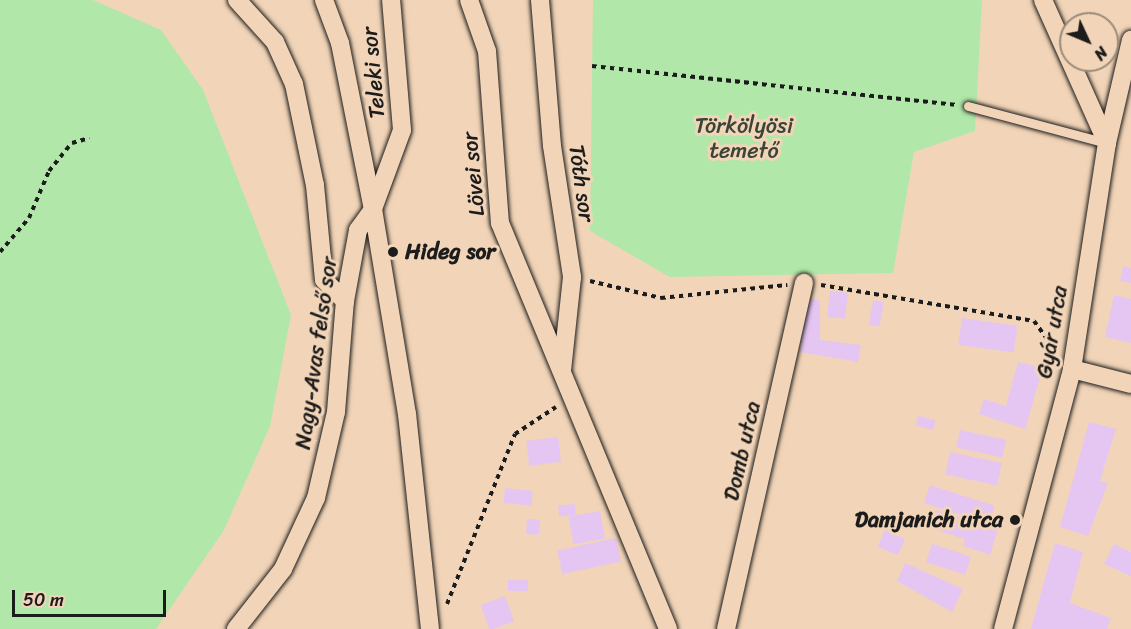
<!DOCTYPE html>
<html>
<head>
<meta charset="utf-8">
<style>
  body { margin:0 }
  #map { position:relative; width:1131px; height:629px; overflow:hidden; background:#f2d5b8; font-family:Sriracha,sans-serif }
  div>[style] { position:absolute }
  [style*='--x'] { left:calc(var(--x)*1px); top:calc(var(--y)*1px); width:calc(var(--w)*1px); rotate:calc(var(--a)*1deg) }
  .green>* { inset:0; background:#b1e7a9 }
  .building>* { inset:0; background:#e5c5f2; transform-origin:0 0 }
  .path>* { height:4px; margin-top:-2px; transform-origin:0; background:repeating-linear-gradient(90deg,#1c1c1c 0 4.5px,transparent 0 9px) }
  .roads { filter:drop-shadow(0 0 2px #1c1c1c) drop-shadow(0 0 2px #1c1c1c) }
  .service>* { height:9px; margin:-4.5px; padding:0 4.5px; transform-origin:4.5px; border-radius:4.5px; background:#f2d5b8 }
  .minor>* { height:18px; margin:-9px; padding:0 9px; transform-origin:9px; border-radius:9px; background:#f2d5b8 }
  .dots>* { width:16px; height:16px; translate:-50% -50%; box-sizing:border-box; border:3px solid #f2d5b8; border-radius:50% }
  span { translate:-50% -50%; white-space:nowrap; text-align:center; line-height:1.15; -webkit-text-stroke:6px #f2d5b8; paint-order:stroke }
  .street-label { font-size:22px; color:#1c1c1c }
  .park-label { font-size:22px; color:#3a4538 }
  .poi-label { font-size:22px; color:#1c1c1c; font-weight:700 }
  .left { translate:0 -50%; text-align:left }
  .right { translate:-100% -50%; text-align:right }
  .north { position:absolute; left:1059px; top:12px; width:60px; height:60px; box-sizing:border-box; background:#f2d5b8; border:2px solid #9c8b7a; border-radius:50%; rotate:134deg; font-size:16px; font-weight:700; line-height:24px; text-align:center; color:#1c1c1c }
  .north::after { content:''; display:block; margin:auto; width:21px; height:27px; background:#1c1c1c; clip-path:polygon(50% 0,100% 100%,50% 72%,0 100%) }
  .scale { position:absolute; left:12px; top:590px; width:154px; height:27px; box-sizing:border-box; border:3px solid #1c1c1c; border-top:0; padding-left:8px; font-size:18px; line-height:21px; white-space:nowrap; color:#1c1c1c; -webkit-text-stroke:4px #f2d5b8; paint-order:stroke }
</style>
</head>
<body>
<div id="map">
  <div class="green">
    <div style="clip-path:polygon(0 0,93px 0,161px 30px,203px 90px,291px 315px,270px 426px,224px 530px,156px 629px,0 629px)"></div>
    <div style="clip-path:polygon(593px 0,982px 0,975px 131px,914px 152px,893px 273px,670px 277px,590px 231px)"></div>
  </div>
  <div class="building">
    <div style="clip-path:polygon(1123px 266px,1131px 268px,1131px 283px,1120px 281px)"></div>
    <div style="left:830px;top:291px;width:18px;height:26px;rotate:6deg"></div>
    <div style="clip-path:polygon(1114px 295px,1131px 299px,1131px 343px,1105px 337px)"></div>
    <div style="clip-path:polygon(806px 298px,820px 300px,820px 340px,861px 345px,858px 362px,800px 352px)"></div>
    <div style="left:873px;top:300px;width:11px;height:25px;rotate:10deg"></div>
    <div style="left:962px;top:318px;width:56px;height:27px;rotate:8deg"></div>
    <div style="clip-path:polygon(1018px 362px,1043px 368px,1025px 429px,979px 414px,984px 399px,1006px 406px)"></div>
    <div style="left:918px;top:416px;width:18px;height:10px;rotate:13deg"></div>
    <div style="clip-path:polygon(1089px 422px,1116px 429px,1100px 481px,1108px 483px,1088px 536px,1060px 527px)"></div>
    <div style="left:960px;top:430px;width:47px;height:18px;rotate:12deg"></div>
    <div style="left:558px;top:437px;width:25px;height:32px;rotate:83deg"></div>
    <div style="left:950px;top:452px;width:53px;height:23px;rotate:12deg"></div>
    <div style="left:930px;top:485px;width:68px;height:19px;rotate:18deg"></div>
    <div style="left:505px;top:488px;width:28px;height:15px;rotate:6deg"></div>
    <div style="left:575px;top:504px;width:11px;height:17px;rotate:85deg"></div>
    <div style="clip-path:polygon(936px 510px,998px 529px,990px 555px,963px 546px,965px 539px,930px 528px)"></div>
    <div style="left:600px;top:511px;width:28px;height:32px;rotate:80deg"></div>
    <div style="left:527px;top:519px;width:13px;height:15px;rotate:4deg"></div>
    <div style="left:885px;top:530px;width:22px;height:18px;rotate:24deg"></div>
    <div style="left:616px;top:538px;width:24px;height:60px;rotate:78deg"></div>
    <div style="clip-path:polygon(1055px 543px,1083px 552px,1070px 603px,1111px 618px,1107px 629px,1031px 629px)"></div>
    <div style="left:932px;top:544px;width:41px;height:19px;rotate:18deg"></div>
    <div style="clip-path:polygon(1114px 544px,1131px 552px,1131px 576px,1104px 564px)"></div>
    <div style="clip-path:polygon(905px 563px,963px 589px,952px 612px,897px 581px)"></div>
    <div style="left:528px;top:580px;width:11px;height:20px;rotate:90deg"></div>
    <div style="left:505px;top:596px;width:27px;height:26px;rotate:70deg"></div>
  </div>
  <div class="path">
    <div style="--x:592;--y:66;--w:365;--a:6.1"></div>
    <div style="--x:0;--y:252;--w:45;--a:-49.5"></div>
    <div style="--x:29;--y:218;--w:51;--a:-66.9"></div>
    <div style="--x:49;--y:171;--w:36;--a:-51"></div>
    <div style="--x:72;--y:143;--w:18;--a:-16"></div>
    <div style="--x:590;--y:281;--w:73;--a:13.5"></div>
    <div style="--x:661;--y:298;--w:127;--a:-5.9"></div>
    <div style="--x:821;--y:285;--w:216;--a:9.6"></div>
    <div style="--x:1034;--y:321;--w:37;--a:54"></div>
    <div style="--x:447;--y:604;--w:183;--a:-68.2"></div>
    <div style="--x:515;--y:434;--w:49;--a:-33.4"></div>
  </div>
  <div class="roads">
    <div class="service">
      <div style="--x:968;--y:106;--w:144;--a:14.9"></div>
    </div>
    <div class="minor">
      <div style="--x:237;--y:0;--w:57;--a:47.9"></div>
      <div style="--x:275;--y:42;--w:46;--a:65.7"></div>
      <div style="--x:294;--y:84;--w:103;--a:78.3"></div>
      <div style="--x:315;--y:185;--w:95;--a:84.6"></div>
      <div style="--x:324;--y:280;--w:30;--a:45"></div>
      <div style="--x:324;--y:0;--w:46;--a:69.6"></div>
      <div style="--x:340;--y:43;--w:169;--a:78.8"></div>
      <div style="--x:373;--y:209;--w:208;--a:80.6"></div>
      <div style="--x:407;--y:414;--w:216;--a:83.9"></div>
      <div style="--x:469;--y:0;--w:54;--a:70.6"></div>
      <div style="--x:487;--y:51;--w:172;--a:85.7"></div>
      <div style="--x:500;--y:223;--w:439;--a:67.5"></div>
      <div style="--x:540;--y:0;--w:146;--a:85.3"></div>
      <div style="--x:552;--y:146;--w:133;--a:81.3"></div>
      <div style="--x:572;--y:277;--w:94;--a:96.1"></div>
      <div style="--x:1043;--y:0;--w:157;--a:65.9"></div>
      <div style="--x:1072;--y:369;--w:61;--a:14.3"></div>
      <div style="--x:236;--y:629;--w:76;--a:-51.9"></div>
      <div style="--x:283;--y:569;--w:78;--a:-65.1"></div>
      <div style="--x:316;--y:498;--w:88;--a:-76.9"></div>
      <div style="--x:336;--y:412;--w:111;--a:-85.4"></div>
      <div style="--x:345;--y:301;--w:72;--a:-79.6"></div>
      <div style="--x:358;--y:230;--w:26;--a:-54"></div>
      <div style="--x:373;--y:209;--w:84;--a:-69.8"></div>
      <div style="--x:402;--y:130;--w:130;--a:-94.8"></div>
      <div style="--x:726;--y:629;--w:355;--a:-77.3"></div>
      <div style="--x:1003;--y:629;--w:269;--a:-75.1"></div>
      <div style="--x:1072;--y:369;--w:229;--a:-81.2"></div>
      <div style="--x:1107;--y:143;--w:106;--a:-76.9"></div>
    </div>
  </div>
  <div class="dots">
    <div style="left:393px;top:252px;background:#1c1c1c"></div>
    <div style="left:1015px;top:520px;background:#1c1c1c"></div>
  </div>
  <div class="street-label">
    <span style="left:373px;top:73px;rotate:-95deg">Teleki sor</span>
    <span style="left:473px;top:174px;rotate:-95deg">Lövei sor</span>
    <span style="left:582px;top:183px;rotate:82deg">Tóth sor</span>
    <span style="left:1052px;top:332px;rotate:-80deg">Gyár utca</span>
    <span style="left:316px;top:353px;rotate:-82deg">Nagy-Avas felső sor</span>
    <span style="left:742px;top:451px;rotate:-77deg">Domb utca</span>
  </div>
  <div class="park-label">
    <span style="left:744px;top:138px">Törkölyösi<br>temető</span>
  </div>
  <div class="poi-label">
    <span class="left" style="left:405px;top:252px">Hideg sor</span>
    <span class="right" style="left:1003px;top:520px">Damjanich utca</span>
  </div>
  <div class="north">N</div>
  <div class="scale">50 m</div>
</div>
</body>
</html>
